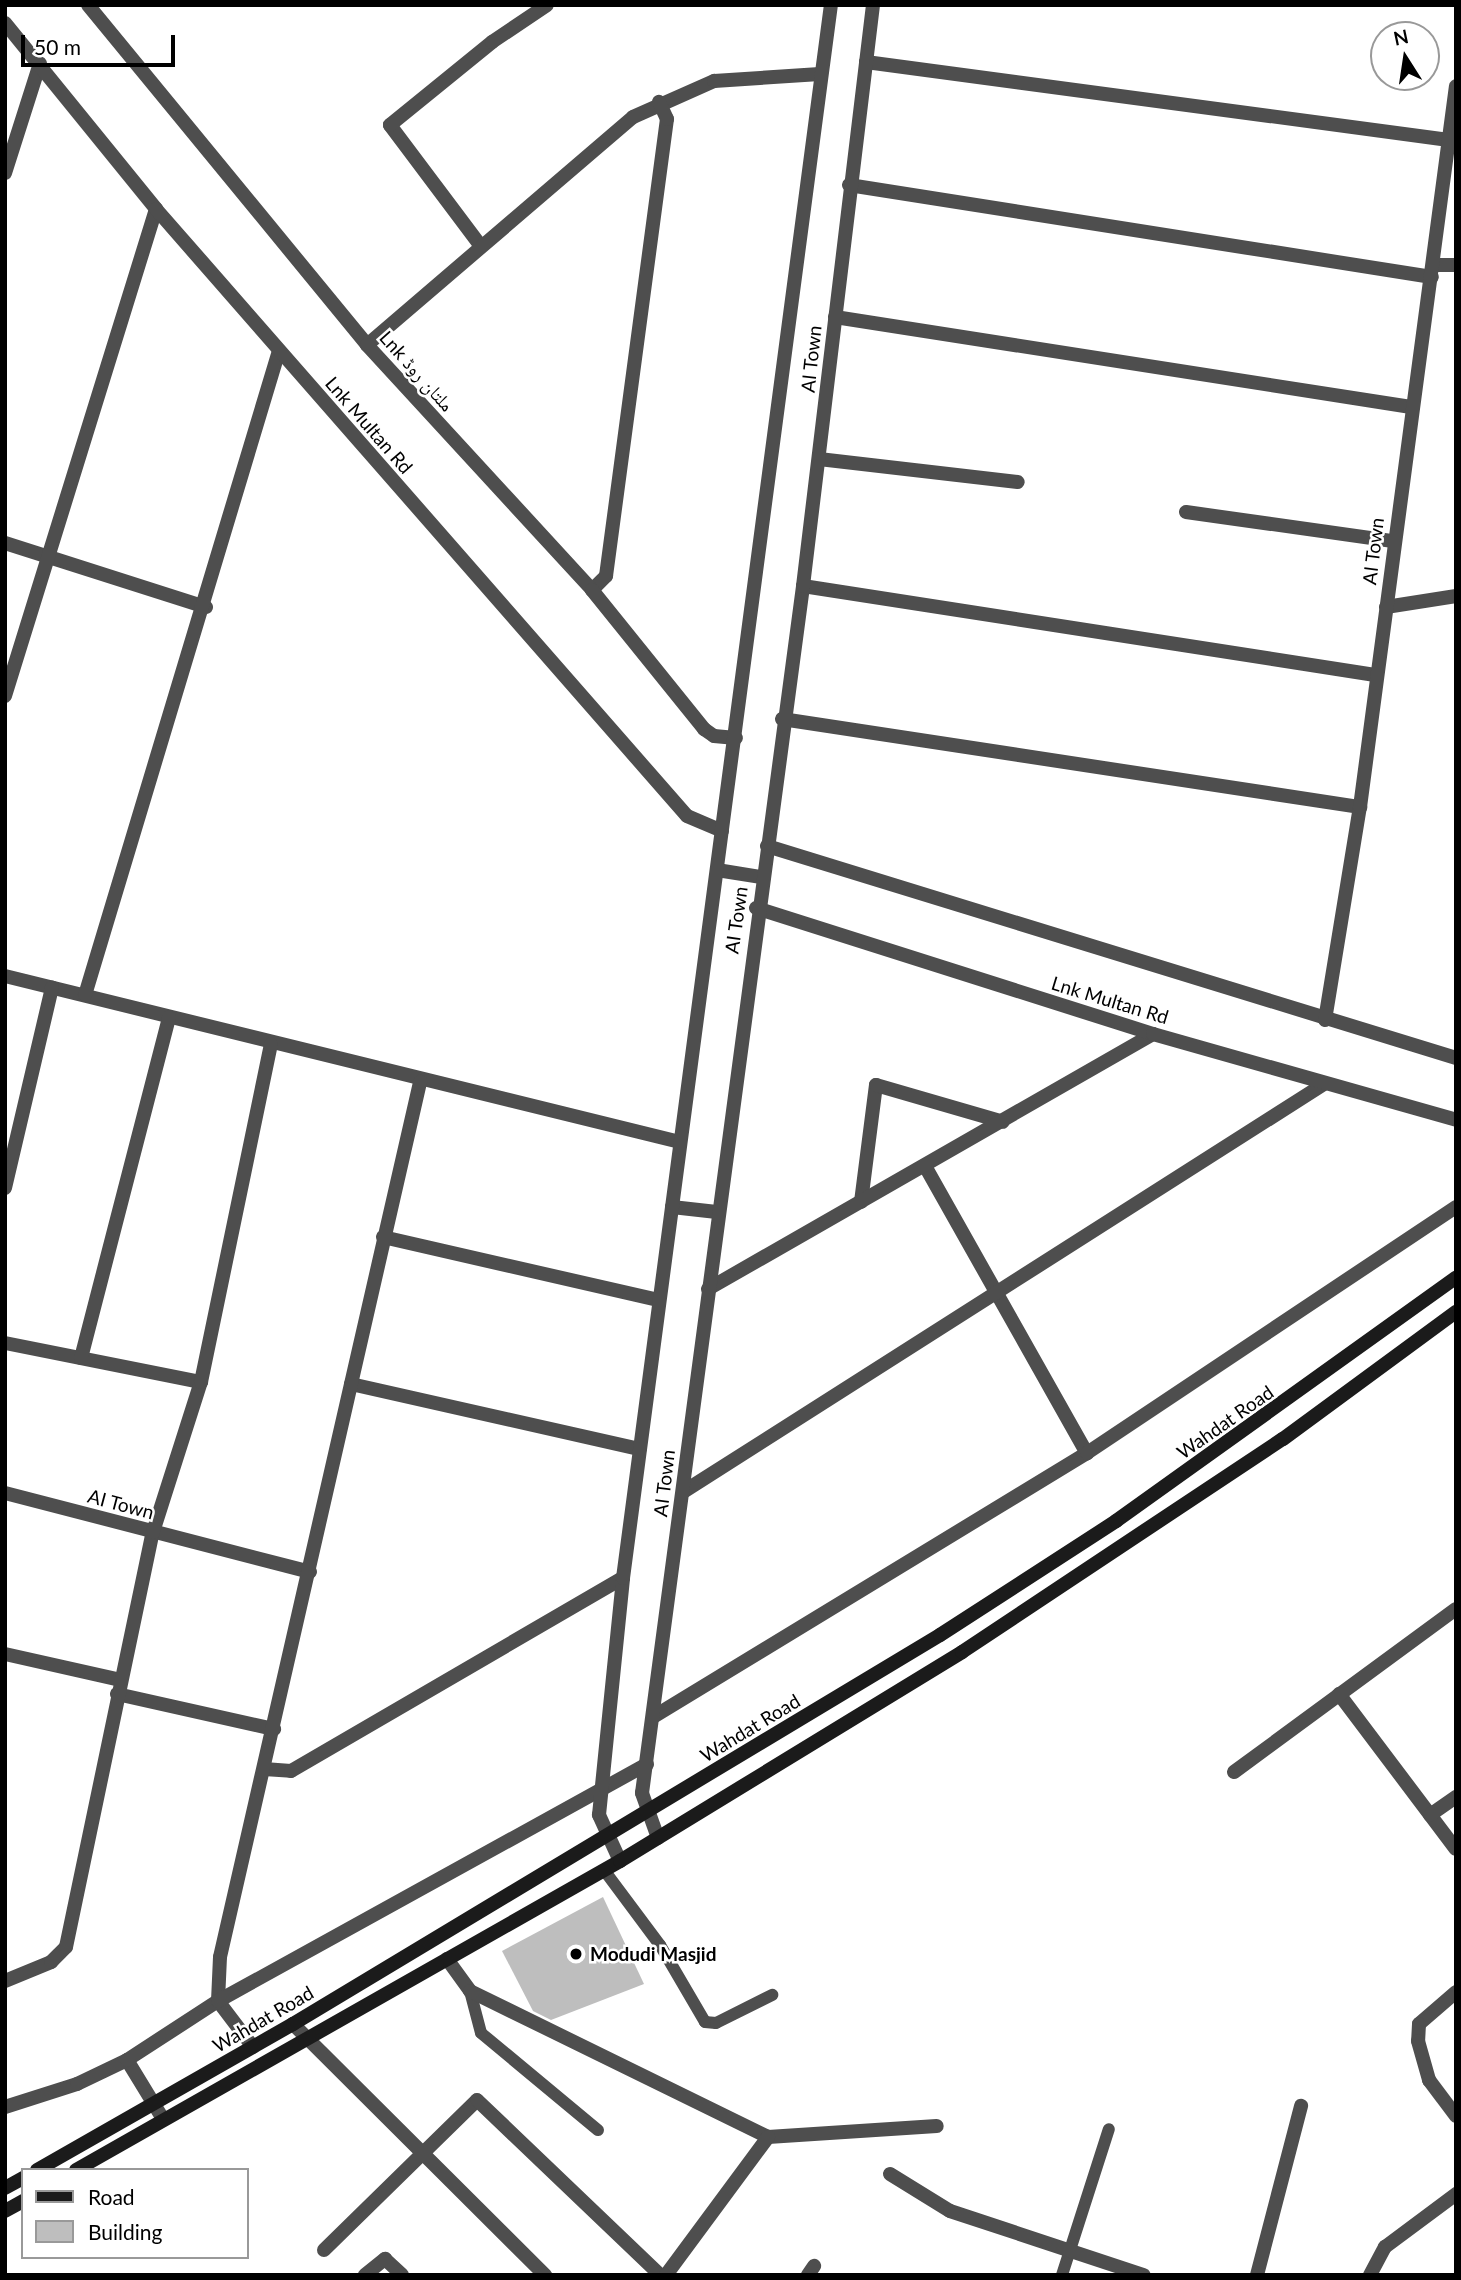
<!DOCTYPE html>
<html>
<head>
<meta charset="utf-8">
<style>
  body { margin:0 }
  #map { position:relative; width:1461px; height:2280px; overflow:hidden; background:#fff; font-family:Lato,"Noto Naskh Arabic",sans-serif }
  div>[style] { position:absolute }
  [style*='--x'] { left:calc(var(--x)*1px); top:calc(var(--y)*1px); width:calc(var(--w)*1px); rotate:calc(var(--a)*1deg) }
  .building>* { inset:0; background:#bebebe }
  .service>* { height:12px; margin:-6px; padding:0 6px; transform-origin:6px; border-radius:6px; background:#4e4e4e }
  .minor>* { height:14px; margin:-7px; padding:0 7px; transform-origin:7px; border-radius:7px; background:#4e4e4e }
  .tertiary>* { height:14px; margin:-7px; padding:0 7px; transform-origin:7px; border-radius:7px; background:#4e4e4e }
  .secondary>* { height:14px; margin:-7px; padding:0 7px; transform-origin:7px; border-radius:7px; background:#1b1b1b }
  .dots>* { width:19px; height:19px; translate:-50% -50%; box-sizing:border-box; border:4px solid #fff; border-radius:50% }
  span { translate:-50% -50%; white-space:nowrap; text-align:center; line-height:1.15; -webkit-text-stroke:5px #fff; paint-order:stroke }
  .street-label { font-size:19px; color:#000 }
  .poi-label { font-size:19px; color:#000; font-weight:700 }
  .left { translate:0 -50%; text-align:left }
  .frame { position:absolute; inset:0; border:7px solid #000; pointer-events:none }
  .legend { position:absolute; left:21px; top:2168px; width:228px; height:91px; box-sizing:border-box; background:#fff; border:2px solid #999; margin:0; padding:9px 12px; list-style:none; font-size:21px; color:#000 }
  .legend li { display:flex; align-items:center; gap:14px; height:35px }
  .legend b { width:35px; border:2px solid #999 }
  .north { position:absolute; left:1370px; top:21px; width:70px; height:70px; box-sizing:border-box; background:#fff; border:2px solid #999; border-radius:50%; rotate:348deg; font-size:19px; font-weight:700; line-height:28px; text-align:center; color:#000 }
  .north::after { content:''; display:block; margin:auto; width:24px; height:32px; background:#000; clip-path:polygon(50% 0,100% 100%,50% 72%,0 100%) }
  .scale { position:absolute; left:21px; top:35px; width:154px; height:32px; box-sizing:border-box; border:4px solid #000; border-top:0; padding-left:9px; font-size:21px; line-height:24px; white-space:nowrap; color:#000; -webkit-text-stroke:5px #fff; paint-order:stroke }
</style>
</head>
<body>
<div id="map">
  <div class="building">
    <div style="clip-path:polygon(603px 1897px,644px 1984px,551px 2020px,533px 2011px,502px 1951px)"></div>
  </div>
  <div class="service">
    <div style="--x:604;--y:1870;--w:94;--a:53.3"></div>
    <div style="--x:660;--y:1945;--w:89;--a:59.7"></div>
    <div style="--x:705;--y:2022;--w:11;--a:5"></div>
    <div style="--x:716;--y:2023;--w:63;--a:-26.6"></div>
    <div style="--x:470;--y:1991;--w:43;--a:75.3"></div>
    <div style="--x:481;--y:2033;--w:152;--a:39.7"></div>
    <div style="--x:1062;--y:2275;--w:153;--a:-72.2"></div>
  </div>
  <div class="minor">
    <div style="--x:866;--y:62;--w:588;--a:7.62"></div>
    <div style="--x:5;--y:173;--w:115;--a:-72.3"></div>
    <div style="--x:849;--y:185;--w:590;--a:8.97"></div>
    <div style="--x:480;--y:245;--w:150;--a:-126.9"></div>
    <div style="--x:390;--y:125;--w:132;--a:-39.1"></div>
    <div style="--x:492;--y:42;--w:66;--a:-33.9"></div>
    <div style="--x:1433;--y:265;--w:23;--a:0"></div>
    <div style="--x:835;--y:317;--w:583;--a:8.88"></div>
    <div style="--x:367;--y:345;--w:350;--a:-40.6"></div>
    <div style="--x:633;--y:117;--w:89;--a:-24"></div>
    <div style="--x:714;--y:81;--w:106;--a:-3.8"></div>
    <div style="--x:819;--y:459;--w:200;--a:6.6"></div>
    <div style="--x:1186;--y:512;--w:209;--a:8"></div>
    <div style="--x:5;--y:543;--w:211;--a:17.7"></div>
    <div style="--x:803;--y:586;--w:579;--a:8.84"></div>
    <div style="--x:592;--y:590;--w:20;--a:-45"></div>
    <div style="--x:606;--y:576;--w:461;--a:-82.4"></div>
    <div style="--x:667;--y:119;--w:19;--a:-115"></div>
    <div style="--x:1386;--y:607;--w:71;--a:-8.9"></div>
    <div style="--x:5;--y:696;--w:510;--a:-72.77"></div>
    <div style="--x:782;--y:719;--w:585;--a:8.66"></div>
    <div style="--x:5;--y:976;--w:695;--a:13.82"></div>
    <div style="--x:85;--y:995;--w:673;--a:-73.24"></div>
    <div style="--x:925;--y:1166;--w:330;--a:60.6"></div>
    <div style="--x:5;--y:1188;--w:206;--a:-76.8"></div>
    <div style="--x:861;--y:1202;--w:118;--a:-82.7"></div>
    <div style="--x:876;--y:1085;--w:132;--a:16.2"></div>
    <div style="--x:383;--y:1237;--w:283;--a:12.9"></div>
    <div style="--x:708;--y:1289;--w:513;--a:-29.81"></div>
    <div style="--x:5;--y:1343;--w:200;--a:11.3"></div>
    <div style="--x:81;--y:1358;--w:352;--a:-75.5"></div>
    <div style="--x:351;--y:1384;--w:296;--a:12.7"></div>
    <div style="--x:683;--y:1492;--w:760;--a:-32.48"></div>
    <div style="--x:5;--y:1493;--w:315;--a:14.5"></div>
    <div style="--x:5;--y:1654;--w:118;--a:12.7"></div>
    <div style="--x:117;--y:1694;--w:161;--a:12.6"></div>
    <div style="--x:1339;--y:1694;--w:194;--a:53"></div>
    <div style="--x:653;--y:1717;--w:508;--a:-31.31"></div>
    <div style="--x:1087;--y:1453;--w:443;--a:-33.7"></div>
    <div style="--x:264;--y:1769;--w:27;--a:4"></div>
    <div style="--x:291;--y:1771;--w:384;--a:-30.2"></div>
    <div style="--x:1234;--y:1772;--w:275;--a:-36.3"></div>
    <div style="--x:1430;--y:1815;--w:32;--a:-35"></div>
    <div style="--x:447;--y:1959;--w:39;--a:54"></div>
    <div style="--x:470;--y:1991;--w:332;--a:26.1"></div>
    <div style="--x:768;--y:2137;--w:169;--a:-3.7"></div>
    <div style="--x:5;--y:1981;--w:50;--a:-22.4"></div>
    <div style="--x:51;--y:1962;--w:21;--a:-45"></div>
    <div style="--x:66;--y:1947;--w:424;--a:-78.2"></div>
    <div style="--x:153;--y:1532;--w:157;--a:-72.3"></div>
    <div style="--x:201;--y:1382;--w:345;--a:-78.3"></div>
    <div style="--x:293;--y:2024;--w:356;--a:44.9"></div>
    <div style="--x:253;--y:2047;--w:58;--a:-127.3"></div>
    <div style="--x:218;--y:2001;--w:44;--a:-87.4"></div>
    <div style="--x:220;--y:1957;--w:898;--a:-77.12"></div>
    <div style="--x:127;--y:2060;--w:69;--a:58.6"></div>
    <div style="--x:5;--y:2107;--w:76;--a:-17.7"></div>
    <div style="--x:77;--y:2084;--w:55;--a:-25.6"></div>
    <div style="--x:127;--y:2060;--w:108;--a:-33"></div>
    <div style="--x:218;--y:2001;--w:490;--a:-28.9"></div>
    <div style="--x:890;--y:2174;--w:70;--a:31.7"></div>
    <div style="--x:950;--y:2211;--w:204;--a:18.3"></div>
    <div style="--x:324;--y:2250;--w:214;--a:-44.4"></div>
    <div style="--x:477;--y:2100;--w:253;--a:43.7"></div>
    <div style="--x:365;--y:2275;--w:26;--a:-39"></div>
    <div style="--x:385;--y:2259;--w:23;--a:43"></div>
    <div style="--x:666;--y:2275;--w:172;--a:-53.5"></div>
    <div style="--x:808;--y:2275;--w:11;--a:-56"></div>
    <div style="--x:1257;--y:2275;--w:175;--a:-75.4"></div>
  </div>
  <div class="tertiary">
    <div style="--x:88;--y:5;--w:440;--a:50.6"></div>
    <div style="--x:367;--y:345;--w:333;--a:47.4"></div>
    <div style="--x:592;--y:590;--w:179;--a:51.1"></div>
    <div style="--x:704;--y:729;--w:12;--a:35"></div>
    <div style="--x:714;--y:736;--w:22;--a:5"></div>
    <div style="--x:5;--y:23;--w:240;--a:50.9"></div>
    <div style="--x:156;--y:209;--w:806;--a:48.82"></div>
    <div style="--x:687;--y:816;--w:38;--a:23"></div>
    <div style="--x:767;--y:846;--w:721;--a:17.1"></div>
    <div style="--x:717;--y:870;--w:45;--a:9"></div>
    <div style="--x:756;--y:908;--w:417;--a:17.6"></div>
    <div style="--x:1153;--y:1034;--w:315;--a:15.8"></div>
    <div style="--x:1325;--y:1020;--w:216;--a:-80.7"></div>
    <div style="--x:1360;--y:807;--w:727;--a:-82.42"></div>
    <div style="--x:672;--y:1207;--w:45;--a:6.3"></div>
    <div style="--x:658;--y:1838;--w:48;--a:-109.6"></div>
    <div style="--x:642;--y:1793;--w:1218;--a:-82.4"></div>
    <div style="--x:803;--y:586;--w:585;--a:-83.13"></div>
    <div style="--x:620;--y:1861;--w:51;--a:-114.5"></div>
    <div style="--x:599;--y:1815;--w:238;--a:-84.2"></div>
    <div style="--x:623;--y:1578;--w:1587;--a:-82.47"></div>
    <div style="--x:1456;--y:1992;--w:49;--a:139.1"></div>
    <div style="--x:1419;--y:2024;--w:17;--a:93"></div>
    <div style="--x:1418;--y:2041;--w:41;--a:74.2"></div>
    <div style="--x:1429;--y:2080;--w:45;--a:53.1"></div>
    <div style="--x:1370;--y:2275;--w:32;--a:-62"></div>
    <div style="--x:1385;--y:2247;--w:89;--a:-36.7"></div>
  </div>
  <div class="secondary">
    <div style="--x:37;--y:2170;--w:295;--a:-29.7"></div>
    <div style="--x:293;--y:2024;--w:755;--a:-31.02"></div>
    <div style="--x:940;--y:1635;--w:210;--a:-32.9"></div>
    <div style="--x:1116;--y:1521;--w:418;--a:-35.6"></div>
    <div style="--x:76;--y:2170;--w:626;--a:-29.6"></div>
    <div style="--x:620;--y:1861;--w:401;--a:-31.4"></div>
    <div style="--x:962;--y:1652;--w:385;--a:-33.6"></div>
    <div style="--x:1283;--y:1439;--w:215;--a:-36.3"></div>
    <div style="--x:5;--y:2188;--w:21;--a:-29"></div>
    <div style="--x:5;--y:2211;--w:21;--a:-29"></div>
  </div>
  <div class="dots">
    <div style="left:576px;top:1954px;background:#000"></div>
  </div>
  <div class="street-label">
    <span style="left:811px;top:359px;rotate:-84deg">AI Town</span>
    <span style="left:417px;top:371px;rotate:48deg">Lnk ملتان روڈ</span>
    <span style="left:369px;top:425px;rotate:49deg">Lnk Multan Rd</span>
    <span style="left:1373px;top:551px;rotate:-83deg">AI Town</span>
    <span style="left:736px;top:920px;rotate:-82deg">AI Town</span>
    <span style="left:1110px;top:1000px;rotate:17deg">Lnk Multan Rd</span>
    <span style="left:1225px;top:1422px;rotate:-35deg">Wahdat Road</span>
    <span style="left:664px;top:1483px;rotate:-83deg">AI Town</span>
    <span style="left:121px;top:1504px;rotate:15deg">AI Town</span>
    <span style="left:750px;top:1728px;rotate:-31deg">Wahdat Road</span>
    <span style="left:263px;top:2019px;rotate:-30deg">Wahdat Road</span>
  </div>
  <div class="poi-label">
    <span class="left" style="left:590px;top:1954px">Modudi Masjid</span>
  </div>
  <div class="frame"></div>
  <ul class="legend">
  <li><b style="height:9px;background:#1b1b1b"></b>Road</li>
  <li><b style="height:19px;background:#bebebe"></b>Building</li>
  </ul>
  <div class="north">N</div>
  <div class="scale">50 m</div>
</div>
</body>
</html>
